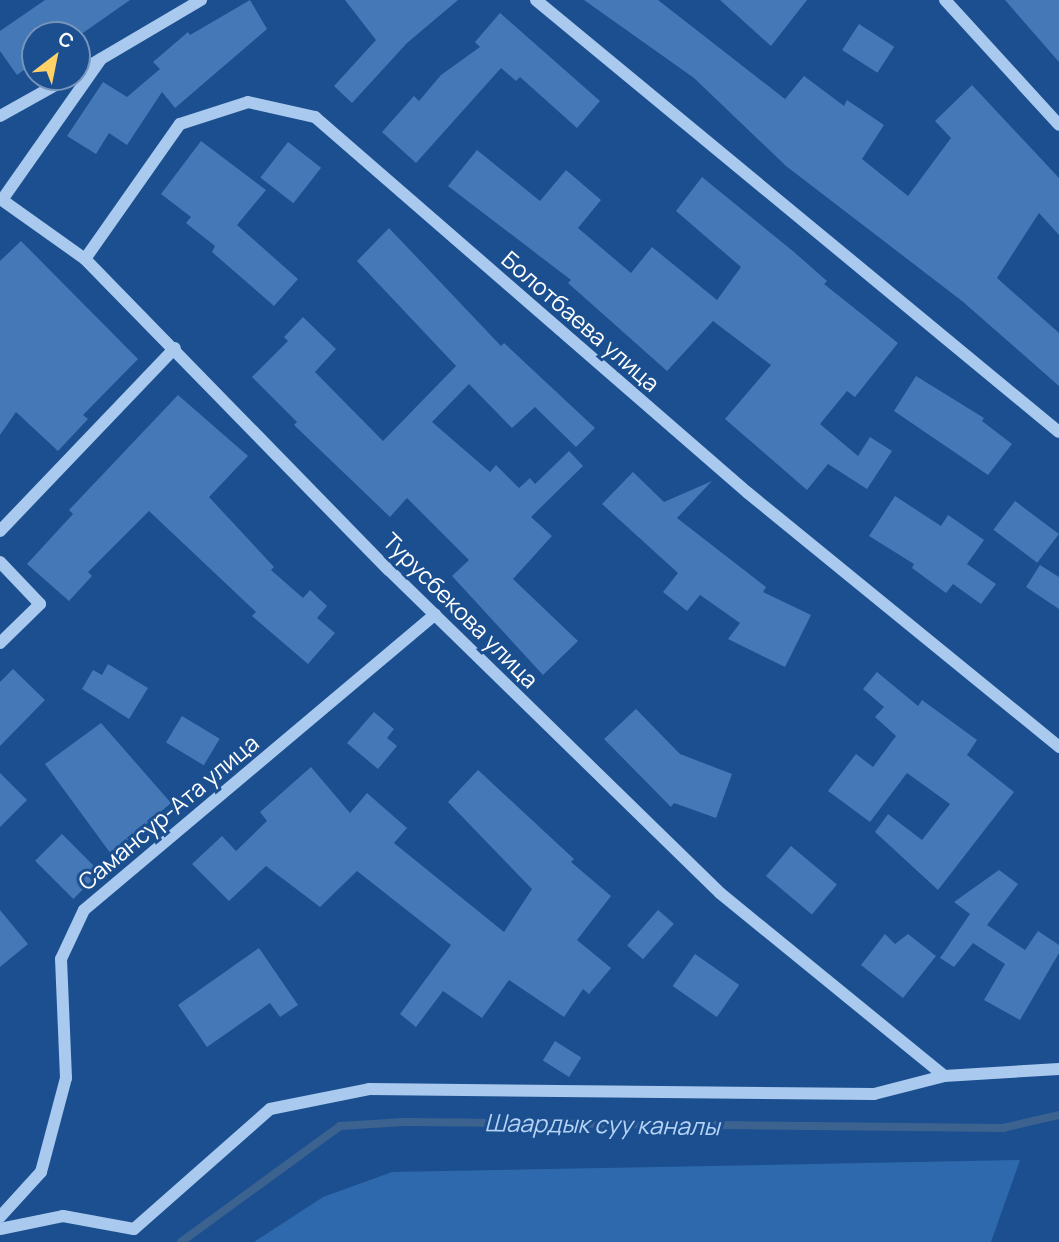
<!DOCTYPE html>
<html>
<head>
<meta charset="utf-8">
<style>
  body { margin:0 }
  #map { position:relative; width:1059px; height:1242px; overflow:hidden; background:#1b4f8f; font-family:Manrope,sans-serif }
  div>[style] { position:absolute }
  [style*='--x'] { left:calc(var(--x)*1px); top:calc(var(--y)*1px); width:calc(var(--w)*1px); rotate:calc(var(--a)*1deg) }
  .green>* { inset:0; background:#2e69ad }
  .stream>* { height:8px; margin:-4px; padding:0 4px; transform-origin:4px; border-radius:4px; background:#3c6290 }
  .building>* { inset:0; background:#4478b7; transform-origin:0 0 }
  .minor>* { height:12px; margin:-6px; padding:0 6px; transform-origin:6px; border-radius:6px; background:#a9c9ee }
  span { translate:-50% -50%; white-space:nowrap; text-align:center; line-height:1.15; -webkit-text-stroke:6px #1b4f8f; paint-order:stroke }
  .street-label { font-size:23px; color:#fff }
  .water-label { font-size:24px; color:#b5d3f5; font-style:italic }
  .north { position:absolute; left:21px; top:21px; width:70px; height:70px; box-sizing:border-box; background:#1b4f8f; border:2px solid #7695bc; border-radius:50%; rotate:32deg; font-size:19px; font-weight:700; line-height:28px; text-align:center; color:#fff }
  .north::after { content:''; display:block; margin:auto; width:24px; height:32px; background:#ffd166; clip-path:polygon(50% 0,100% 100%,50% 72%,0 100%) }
</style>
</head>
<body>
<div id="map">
  <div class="green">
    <div style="clip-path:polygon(1020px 1160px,991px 1242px,254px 1242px,323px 1197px,392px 1172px)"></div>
  </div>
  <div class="stream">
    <div style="--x:181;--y:1242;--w:197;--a:-36.1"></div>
    <div style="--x:340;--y:1126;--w:65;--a:-3.5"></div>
    <div style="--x:405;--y:1122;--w:598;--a:0.57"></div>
    <div style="--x:1003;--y:1128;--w:57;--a:-13.1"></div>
  </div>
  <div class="building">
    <div style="clip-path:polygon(45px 0,130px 0,80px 35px,35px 35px,35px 62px,17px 75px,0 51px,0 31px)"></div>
    <div style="clip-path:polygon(250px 0,267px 29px,175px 108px,162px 92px,127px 145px,109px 133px,96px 154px,67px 136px,103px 82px,127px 97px,160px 69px,153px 62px,188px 32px,190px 35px)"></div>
    <div style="clip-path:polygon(345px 0,458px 0,407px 43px,352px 103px,334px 86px,376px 40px)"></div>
    <div style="clip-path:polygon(584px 0,658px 0,785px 99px,804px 76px,844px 106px,847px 100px,884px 125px,862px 159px,908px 196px,951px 138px,935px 121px,972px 85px,1059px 178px,1059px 235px,1039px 213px,997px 278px,1059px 333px,1059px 386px,962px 301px,786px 166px,694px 78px)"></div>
    <div style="clip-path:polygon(720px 0,807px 0,771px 46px)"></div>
    <div style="clip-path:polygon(1005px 0,1059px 0,1059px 62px)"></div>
    <div style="clip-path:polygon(500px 13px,600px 101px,577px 128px,520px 77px,516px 81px,501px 68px,416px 163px,382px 132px,414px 96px,419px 101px,441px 75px,480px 47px,475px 42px)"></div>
    <div style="left:859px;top:24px;width:42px;height:31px;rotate:33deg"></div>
    <div style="clip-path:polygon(201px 141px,266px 190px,237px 225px,298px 279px,274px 306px,212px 252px,215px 246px,186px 223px,191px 217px,161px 194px)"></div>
    <div style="left:288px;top:142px;width:42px;height:45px;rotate:38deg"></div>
    <div style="clip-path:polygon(477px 150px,540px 201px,566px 170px,601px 200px,578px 228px,631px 273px,652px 247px,717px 300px,741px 267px,676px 211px,702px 177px,794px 252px,827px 281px,824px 284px,898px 343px,855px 397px,847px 391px,820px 424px,858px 456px,870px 437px,892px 451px,867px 489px,828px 464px,807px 490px,725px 419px,771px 365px,713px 321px,667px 371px,568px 283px,571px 280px,448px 186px)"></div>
    <div style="clip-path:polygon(389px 228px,501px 346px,504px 343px,595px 428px,576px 447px,535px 407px,512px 428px,469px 384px,432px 422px,490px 472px,496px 465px,519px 488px,530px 478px,535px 484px,569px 451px,583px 466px,531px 517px,552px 536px,513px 579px,578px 641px,543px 675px,452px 576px,469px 560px,407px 498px,390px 517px,294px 425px,297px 422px,252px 377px,288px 341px,284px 337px,303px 317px,336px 349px,315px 372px,383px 441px,456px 366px,357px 261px)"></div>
    <div style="clip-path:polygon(21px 241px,138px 359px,83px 415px,88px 419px,58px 451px,16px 412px,0 435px,0 261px)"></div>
    <div style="clip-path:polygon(916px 376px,984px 418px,982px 421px,1012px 444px,988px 475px,894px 411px)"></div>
    <div style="clip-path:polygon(178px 395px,248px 456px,209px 497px,274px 567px,271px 570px,303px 598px,310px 590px,327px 606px,317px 618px,335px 633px,308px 664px,252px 616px,256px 612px,149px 511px,88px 572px,92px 576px,69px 601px,27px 564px,73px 514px,69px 510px)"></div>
    <div style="clip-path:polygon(633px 472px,664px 502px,712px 481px,677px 518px,766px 587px,763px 592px,811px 615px,785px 667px,728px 639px,740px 623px,700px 595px,687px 611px,663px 592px,678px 573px,602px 504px)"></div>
    <div style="clip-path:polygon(895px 496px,941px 526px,948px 515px,984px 540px,967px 564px,996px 584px,981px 604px,953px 584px,946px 593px,912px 568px,914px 564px,869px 536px)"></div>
    <div style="left:1015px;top:501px;width:55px;height:36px;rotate:37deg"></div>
    <div style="clip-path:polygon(1040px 565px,1059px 577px,1059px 609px,1026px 587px)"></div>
    <div style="clip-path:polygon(108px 664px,148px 688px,129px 719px,82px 689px,93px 670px,102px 675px)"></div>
    <div style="clip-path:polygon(13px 669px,45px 700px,0 746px,0 682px)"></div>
    <div style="clip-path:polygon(877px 672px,918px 706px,922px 700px,977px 740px,967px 755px,1014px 792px,938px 890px,875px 832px,888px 814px,922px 840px,950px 804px,907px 773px,870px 822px,828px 791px,856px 754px,873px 767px,896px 736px,875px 717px,884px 707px,863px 689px)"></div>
    <div style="clip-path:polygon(636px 709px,680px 754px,732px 774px,716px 818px,674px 803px,671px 807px,604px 739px)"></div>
    <div style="clip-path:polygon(374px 712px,394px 729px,387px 738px,397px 746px,378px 769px,347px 743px)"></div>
    <div style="left:182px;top:716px;width:44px;height:31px;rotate:31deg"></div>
    <div style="clip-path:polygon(101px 723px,171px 803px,111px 854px,45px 764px)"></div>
    <div style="clip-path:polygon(311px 767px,350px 813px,367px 793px,407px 828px,394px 843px,504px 932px,532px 889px,448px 802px,478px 770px,574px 859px,571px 862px,611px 896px,577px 940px,611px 968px,589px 994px,583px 989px,564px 1017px,509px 980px,482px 1018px,443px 991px,416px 1027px,400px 1014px,451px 945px,357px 871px,320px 907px,266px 866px,229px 901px,192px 864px,222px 836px,236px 851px,267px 821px,260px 812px)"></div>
    <div style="clip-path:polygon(0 773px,27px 800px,0 827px)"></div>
    <div style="left:62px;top:834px;width:54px;height:38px;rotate:45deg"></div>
    <div style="left:791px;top:846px;width:60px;height:39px;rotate:40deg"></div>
    <div style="clip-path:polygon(999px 870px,1018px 884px,987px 925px,1025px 950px,1038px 931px,1059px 945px,1059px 953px,1020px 1020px,984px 1000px,1005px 964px,973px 943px,954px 967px,940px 958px,970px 914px,954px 902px)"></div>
    <div style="clip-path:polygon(0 910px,28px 944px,0 967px)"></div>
    <div style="left:658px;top:910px;width:21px;height:47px;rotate:41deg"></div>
    <div style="clip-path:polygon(885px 934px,895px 944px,908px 934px,936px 956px,903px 998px,861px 965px)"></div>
    <div style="clip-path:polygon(259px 948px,298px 1005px,280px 1017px,270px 1003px,207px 1047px,178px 1005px)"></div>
    <div style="left:695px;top:954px;width:54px;height:39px;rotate:35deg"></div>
    <div style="left:555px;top:1041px;width:31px;height:23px;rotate:32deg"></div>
  </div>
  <div class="minor">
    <div style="--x:536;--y:0;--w:678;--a:39.56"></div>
    <div style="--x:945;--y:0;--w:169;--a:47.6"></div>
    <div style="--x:101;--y:59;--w:172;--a:125.1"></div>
    <div style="--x:2;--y:200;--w:102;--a:35.4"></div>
    <div style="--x:85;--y:259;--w:435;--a:45.7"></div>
    <div style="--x:389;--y:570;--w:462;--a:44.3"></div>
    <div style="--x:720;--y:893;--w:289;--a:39.2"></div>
    <div style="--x:944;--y:1076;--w:115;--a:-3.5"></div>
    <div style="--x:77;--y:73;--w:144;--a:-30.5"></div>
    <div style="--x:0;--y:116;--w:80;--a:-29.1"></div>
    <div style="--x:85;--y:259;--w:165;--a:-54.9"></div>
    <div style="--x:180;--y:124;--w:71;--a:-17.9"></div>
    <div style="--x:248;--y:102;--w:69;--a:12.6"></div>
    <div style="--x:315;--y:117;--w:573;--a:40.97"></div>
    <div style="--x:748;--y:493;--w:402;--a:39.2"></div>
    <div style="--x:0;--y:531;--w:253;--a:-46.3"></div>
    <div style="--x:0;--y:562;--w:58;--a:46.4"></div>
    <div style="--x:40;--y:604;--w:56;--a:135.7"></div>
    <div style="--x:0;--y:1217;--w:61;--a:-47.7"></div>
    <div style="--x:41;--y:1172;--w:97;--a:-75.1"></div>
    <div style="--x:66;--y:1078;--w:119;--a:-92.4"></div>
    <div style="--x:61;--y:959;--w:54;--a:-64.9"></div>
    <div style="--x:84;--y:910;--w:459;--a:-40.1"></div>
    <div style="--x:0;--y:1229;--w:64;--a:-11.7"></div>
    <div style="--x:63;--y:1216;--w:72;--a:10.4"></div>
    <div style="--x:134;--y:1229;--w:181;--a:-41.4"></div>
    <div style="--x:270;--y:1109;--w:101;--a:-11.4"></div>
    <div style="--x:369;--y:1089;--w:505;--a:0.57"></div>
    <div style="--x:874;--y:1094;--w:72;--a:-14.4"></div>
  </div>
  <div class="street-label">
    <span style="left:581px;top:321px;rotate:41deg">Болотбаева улица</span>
    <span style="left:461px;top:610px;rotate:45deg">Турусбекова улица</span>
    <span style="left:168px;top:812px;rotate:-40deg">Самансур-Ата улица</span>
  </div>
  <div class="water-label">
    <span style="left:602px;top:1124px;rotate:1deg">Шаардык суу каналы</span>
  </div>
  <div class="north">С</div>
</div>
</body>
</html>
